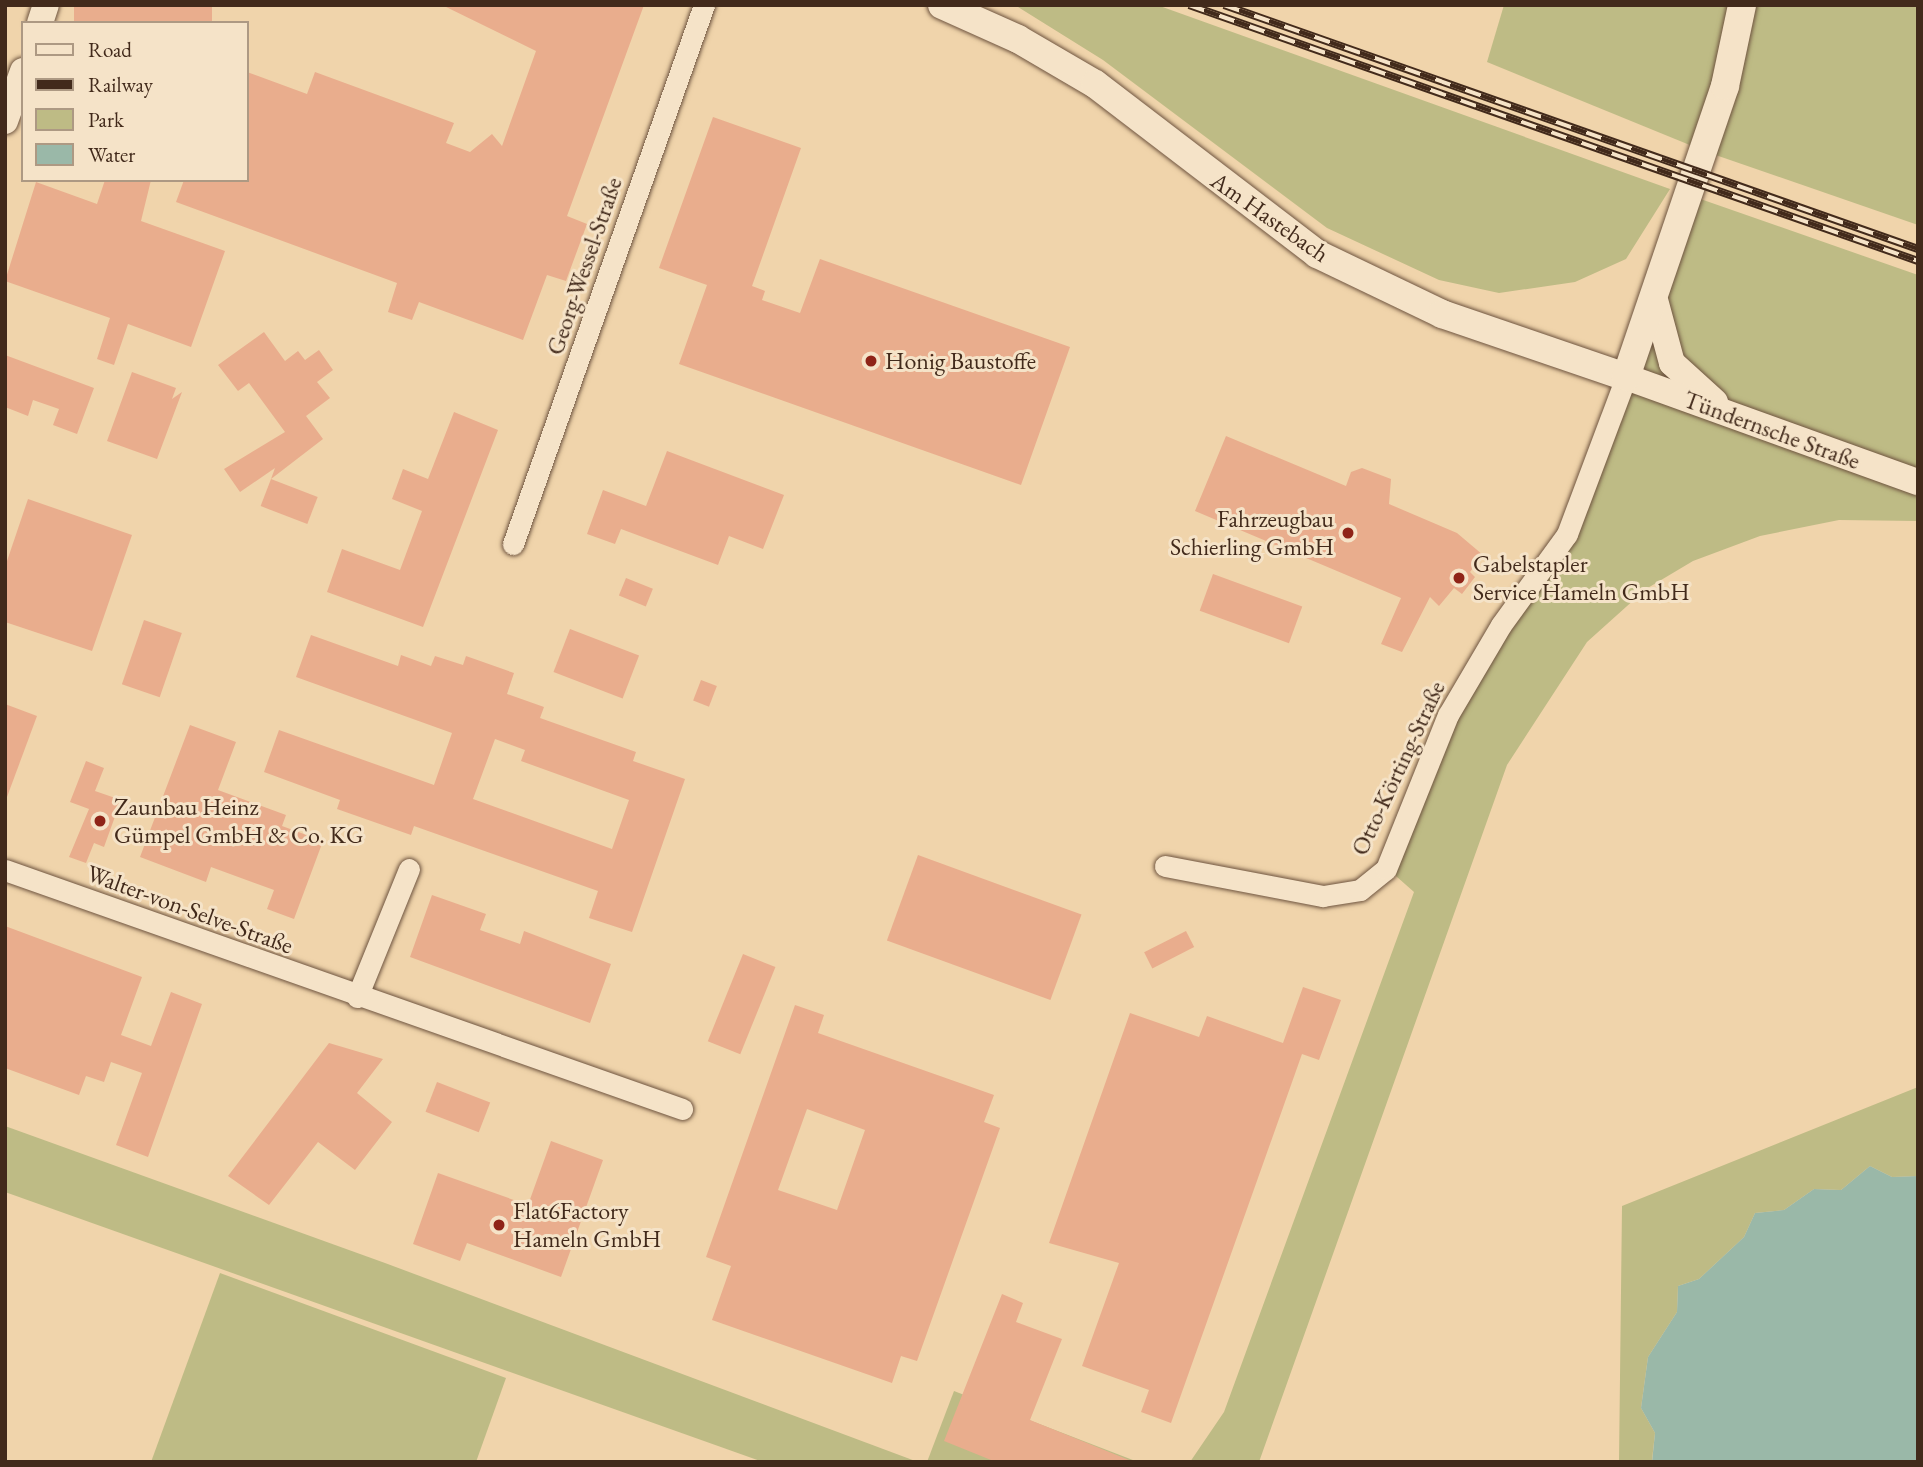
<!DOCTYPE html>
<html>
<head>
<meta charset="utf-8">
<style>
  body { margin:0 }
  #map { position:relative; width:1923px; height:1467px; overflow:hidden; background:#f0d4ab; font-family:"EB Garamond",serif }
  div>[style] { position:absolute }
  [style*='--x'] { left:calc(var(--x)*1px); top:calc(var(--y)*1px); width:calc(var(--w)*1px); rotate:calc(var(--a)*1deg) }
  .green>* { inset:0; background:#bebb85 }
  .water>* { inset:0; background:#9ab8a8 }
  .building>* { inset:0; background:#e9ad8d; transform-origin:0 0 }
  .roads { filter:drop-shadow(0 0 2px #6e543f) drop-shadow(0 0 2px #6e543f) }
  .minor>* { height:21px; margin:-10.5px; padding:0 10.5px; transform-origin:10.5px; border-radius:10.5px; background:#f5e3c8 }
  .tertiary>* { height:26px; margin:-13px; padding:0 13px; transform-origin:13px; border-radius:13px; background:#f5e3c8 }
  .secondary>* { height:28px; margin:-14px; padding:0 14px; transform-origin:14px; border-radius:14px; background:#f5e3c8 }
  .rail>* { height:8px; margin-top:-4px; transform-origin:0; background:repeating-linear-gradient(90deg,#f5e3c8 0 16px,#422a1b 0 32px); box-sizing:border-box; border-block:2px solid #422a1b }
  .dots>* { width:19px; height:19px; translate:-50% -50%; box-sizing:border-box; border:4px solid #f5e3c8; border-radius:50% }
  span { translate:-50% -50%; white-space:nowrap; text-align:center; line-height:1.15; -webkit-text-stroke:6px #f5e3c8; paint-order:stroke }
  .street-label { font-size:24px; color:#422a1b }
  .poi-label { font-size:24px; color:#422a1b }
  .left { translate:0 -50%; text-align:left }
  .right { translate:-100% -50%; text-align:right }
  .frame { position:absolute; inset:0; border:7px solid #422a1b; pointer-events:none }
  .legend { position:absolute; left:21px; top:21px; width:228px; height:161px; box-sizing:border-box; background:#f5e3c8; border:2px solid #ad9983; margin:0; padding:9px 12px; list-style:none; font-size:21px; color:#422a1b }
  .legend li { display:flex; align-items:center; gap:14px; height:35px }
  .legend b { width:35px; border:2px solid #ad9983 }
</style>
</head>
<body>
<div id="map">
  <div class="green">
    <div style="clip-path:polygon(1015px 5px,1157px 5px,1670px 189px,1626px 259px,1575px 282px,1499px 293px,1439px 280px,1327px 228px,1103px 60px)"></div>
    <div style="clip-path:polygon(1504px 5px,1741px 5px,1702px 150px,1487px 62px)"></div>
    <div style="clip-path:polygon(1743px 5px,1918px 5px,1918px 225px,1704px 151px)"></div>
    <div style="clip-path:polygon(1689px 195px,1918px 275px,1918px 521px,1839px 520px,1760px 536px,1693px 561px,1646px 589px,1587px 642px,1507px 765px,1259px 1462px,1190px 1462px,1224px 1412px,1414px 892px,1388px 869px,1449px 715px,1568px 534px)"></div>
    <div style="clip-path:polygon(1918px 1087px,1918px 1176px,1892px 1177px,1870px 1166px,1841px 1190px,1814px 1189px,1784px 1210px,1755px 1213px,1744px 1237px,1699px 1279px,1678px 1286px,1677px 1312px,1648px 1357px,1641px 1408px,1655px 1433px,1652px 1460px,1619px 1462px,1622px 1206px)"></div>
    <div style="clip-path:polygon(5px 1126px,385px 1263px,918px 1462px,763px 1462px,5px 1192px)"></div>
    <div style="clip-path:polygon(220px 1273px,506px 1378px,476px 1462px,151px 1462px)"></div>
    <div style="clip-path:polygon(954px 1391px,1138px 1462px,927px 1462px)"></div>
  </div>
  <div class="water">
    <div style="clip-path:polygon(1870px 1166px,1892px 1177px,1918px 1176px,1918px 1462px,1652px 1462px,1655px 1433px,1641px 1408px,1648px 1357px,1677px 1312px,1678px 1286px,1699px 1279px,1744px 1237px,1755px 1213px,1784px 1210px,1814px 1189px,1841px 1190px)"></div>
  </div>
  <div class="building">
    <div style="left:74px;top:5px;width:138px;height:19px"></div>
    <div style="clip-path:polygon(442px 5px,644px 5px,567px 216px,587px 224px,566px 281px,547px 275px,523px 340px,419px 302px,412px 320px,388px 312px,397px 283px,176px 202px,184px 180px,247px 180px,247px 72px,307px 94px,315px 72px,454px 123px,446px 143px,470px 152px,492px 134px,502px 146px,536px 51px)"></div>
    <div style="clip-path:polygon(713px 117px,801px 148px,752px 286px,765px 291px,762px 300px,800px 313px,820px 259px,1070px 347px,1021px 485px,679px 364px,707px 285px,659px 268px)"></div>
    <div style="clip-path:polygon(105px 180px,151px 180px,141px 221px,225px 251px,191px 347px,128px 324px,114px 365px,97px 359px,110px 318px,5px 281px,36px 182px,97px 204px)"></div>
    <div style="clip-path:polygon(264px 332px,285px 361px,298px 351px,305px 360px,319px 350px,333px 370px,317px 382px,330px 398px,306px 416px,323px 439px,271px 479px,275px 468px,240px 492px,224px 469px,285px 432px,249px 383px,238px 391px,218px 365px)"></div>
    <div style="clip-path:polygon(5px 355px,94px 388px,77px 434px,53px 425px,59px 409px,33px 400px,28px 416px,5px 407px)"></div>
    <div style="clip-path:polygon(132px 372px,176px 388px,172px 399px,182px 392px,157px 459px,107px 441px)"></div>
    <div style="clip-path:polygon(454px 412px,498px 430px,423px 627px,327px 592px,342px 549px,400px 570px,422px 511px,392px 499px,403px 469px,428px 479px)"></div>
    <div style="clip-path:polygon(1226px 436px,1346px 486px,1351px 472px,1362px 468px,1391px 479px,1389px 504px,1457px 533px,1483px 555px,1470px 572px,1475px 577px,1462px 594px,1454px 588px,1439px 606px,1430px 597px,1402px 652px,1381px 644px,1401px 598px,1195px 511px)"></div>
    <div style="clip-path:polygon(667px 451px,784px 495px,763px 549px,729px 536px,718px 565px,621px 529px,615px 544px,587px 534px,603px 490px,646px 506px)"></div>
    <div style="left:271px;top:479px;width:50px;height:29px;rotate:21deg"></div>
    <div style="clip-path:polygon(28px 499px,132px 535px,92px 651px,5px 622px,5px 567px)"></div>
    <div style="left:1213px;top:574px;width:95px;height:39px;rotate:20deg"></div>
    <div style="left:626px;top:578px;width:29px;height:19px;rotate:22deg"></div>
    <div style="left:144px;top:620px;width:40px;height:68px;rotate:19deg"></div>
    <div style="left:570px;top:629px;width:74px;height:46px;rotate:21deg"></div>
    <div style="clip-path:polygon(evenodd,311px 635px,398px 666px,401px 655px,431px 666px,435px 656px,463px 665px,466px 656px,514px 673px,507px 694px,544px 707px,540px 718px,636px 752px,633px 761px,685px 779px,632px 932px,589px 918px,598px 891px,414px 826px,411px 835px,337px 809px,340px 800px,264px 772px,279px 730px,434px 785px,452px 733px,296px 677px,311px 635px,495px 739px,525px 750px,521px 761px,629px 800px,612px 849px,473px 799px,495px 739px)"></div>
    <div style="left:701px;top:680px;width:17px;height:22px;rotate:21deg"></div>
    <div style="clip-path:polygon(5px 704px,37px 716px,7px 797px,5px 797px)"></div>
    <div style="clip-path:polygon(190px 725px,236px 742px,218px 790px,286px 815px,282px 826px,323px 841px,294px 919px,267px 909px,274px 890px,211px 867px,206px 882px,140px 857px)"></div>
    <div style="clip-path:polygon(86px 761px,104px 768px,95px 791px,121px 800px,104px 847px,94px 843px,86px 863px,69px 857px,89px 809px,70px 802px)"></div>
    <div style="left:918px;top:855px;width:174px;height:91px;rotate:20deg"></div>
    <div style="clip-path:polygon(432px 895px,486px 914px,480px 930px,520px 944px,524px 931px,611px 964px,590px 1023px,410px 957px)"></div>
    <div style="clip-path:polygon(5px 926px,142px 977px,121px 1035px,151px 1046px,171px 992px,202px 1004px,148px 1157px,116px 1145px,142px 1073px,111px 1062px,104px 1082px,86px 1076px,79px 1095px,5px 1068px)"></div>
    <div style="left:1186px;top:931px;width:18px;height:47px;rotate:63deg"></div>
    <div style="left:743px;top:954px;width:35px;height:94px;rotate:22deg"></div>
    <div style="clip-path:polygon(1303px 987px,1341px 1000px,1319px 1060px,1302px 1054px,1171px 1423px,1141px 1412px,1149px 1390px,1082px 1366px,1119px 1263px,1049px 1243px,1130px 1013px,1199px 1037px,1207px 1016px,1283px 1043px)"></div>
    <div style="clip-path:polygon(evenodd,795px 1005px,824px 1015px,818px 1033px,994px 1095px,984px 1122px,1000px 1128px,917px 1361px,901px 1356px,892px 1383px,712px 1320px,731px 1266px,706px 1257px,795px 1005px,807px 1109px,865px 1130px,837px 1210px,778px 1190px,807px 1109px)"></div>
    <div style="clip-path:polygon(329px 1043px,383px 1059px,357px 1093px,392px 1122px,355px 1170px,318px 1142px,269px 1205px,228px 1176px)"></div>
    <div style="left:437px;top:1082px;width:57px;height:32px;rotate:21deg"></div>
    <div style="clip-path:polygon(551px 1141px,603px 1160px,561px 1277px,467px 1243px,460px 1261px,413px 1244px,438px 1173px,528px 1205px)"></div>
    <div style="clip-path:polygon(1002px 1294px,1023px 1303px,1016px 1322px,1062px 1339px,1030px 1420px,1134px 1462px,996px 1462px,944px 1441px)"></div>
  </div>
  <div class="roads">
    <div class="minor">
      <div style="--x:513;--y:544;--w:572;--a:-70.49"></div>
      <div style="--x:1165;--y:866;--w:161;--a:10.8"></div>
      <div style="--x:1323;--y:896;--w:37;--a:-9"></div>
      <div style="--x:1360;--y:890;--w:33;--a:-39"></div>
      <div style="--x:1386;--y:869;--w:166;--a:-68.1"></div>
      <div style="--x:1448;--y:715;--w:104;--a:-59.5"></div>
      <div style="--x:1501;--y:625;--w:112;--a:-54"></div>
      <div style="--x:1567;--y:534;--w:168;--a:-69.4"></div>
      <div style="--x:5;--y:870;--w:718;--a:19.44"></div>
      <div style="--x:357;--y:997;--w:138;--a:-67.9"></div>
    </div>
    <div class="tertiary">
      <div style="--x:40;--y:23;--w:19;--a:-72"></div>
      <div style="--x:5;--y:121;--w:53;--a:-70.2"></div>
      <div style="--x:1654;--y:296;--w:69;--a:75"></div>
      <div style="--x:1672;--y:363;--w:58;--a:42.2"></div>
      <div style="--x:1626;--y:377;--w:310;--a:19.8"></div>
    </div>
    <div class="secondary">
      <div style="--x:942;--y:5;--w:83;--a:24.1"></div>
      <div style="--x:1018;--y:39;--w:89;--a:30.3"></div>
      <div style="--x:1095;--y:84;--w:280;--a:37.4"></div>
      <div style="--x:1317;--y:254;--w:139;--a:25.6"></div>
      <div style="--x:1442;--y:314;--w:194;--a:18.9"></div>
      <div style="--x:1626;--y:377;--w:307;--a:-71.2"></div>
      <div style="--x:1725;--y:86;--w:83;--a:-78.1"></div>
    </div>
  </div>
  <div class="rail">
    <div style="--x:1189;--y:5;--w:773;--a:19.35"></div>
    <div style="--x:1224;--y:5;--w:736;--a:19.37"></div>
  </div>
  <div class="dots">
    <div style="left:871px;top:361px;background:#8f2418"></div>
    <div style="left:1348px;top:533px;background:#8f2418"></div>
    <div style="left:1459px;top:578px;background:#8f2418"></div>
    <div style="left:100px;top:821px;background:#8f2418"></div>
    <div style="left:499px;top:1225px;background:#8f2418"></div>
  </div>
  <div class="street-label">
    <span style="left:1270px;top:217px;rotate:35deg">Am Hastebach</span>
    <span style="left:584px;top:266px;rotate:-71deg">Georg-Wessel-Straße</span>
    <span style="left:1772px;top:430px;rotate:20deg">Tündernsche Straße</span>
    <span style="left:1398px;top:768px;rotate:-65deg">Otto-Körting-Straße</span>
    <span style="left:190px;top:909px;rotate:20deg">Walter-von-Selve-Straße</span>
  </div>
  <div class="poi-label">
    <span class="left" style="left:885px;top:361px">Honig Baustoffe</span>
    <span class="right" style="left:1334px;top:533px">Fahrzeugbau<br>Schierling GmbH</span>
    <span class="left" style="left:1473px;top:578px">Gabelstapler<br>Service Hameln GmbH</span>
    <span class="left" style="left:114px;top:821px">Zaunbau Heinz<br>Gümpel GmbH &amp; Co. KG</span>
    <span class="left" style="left:513px;top:1225px">Flat6Factory<br>Hameln GmbH</span>
  </div>
  <div class="frame"></div>
  <ul class="legend">
  <li><b style="height:9px;background:#f5e3c8"></b>Road</li>
  <li><b style="height:9px;background:#422a1b"></b>Railway</li>
  <li><b style="height:19px;background:#bebb85"></b>Park</li>
  <li><b style="height:19px;background:#9ab8a8"></b>Water</li>
  </ul>
</div>
</body>
</html>
